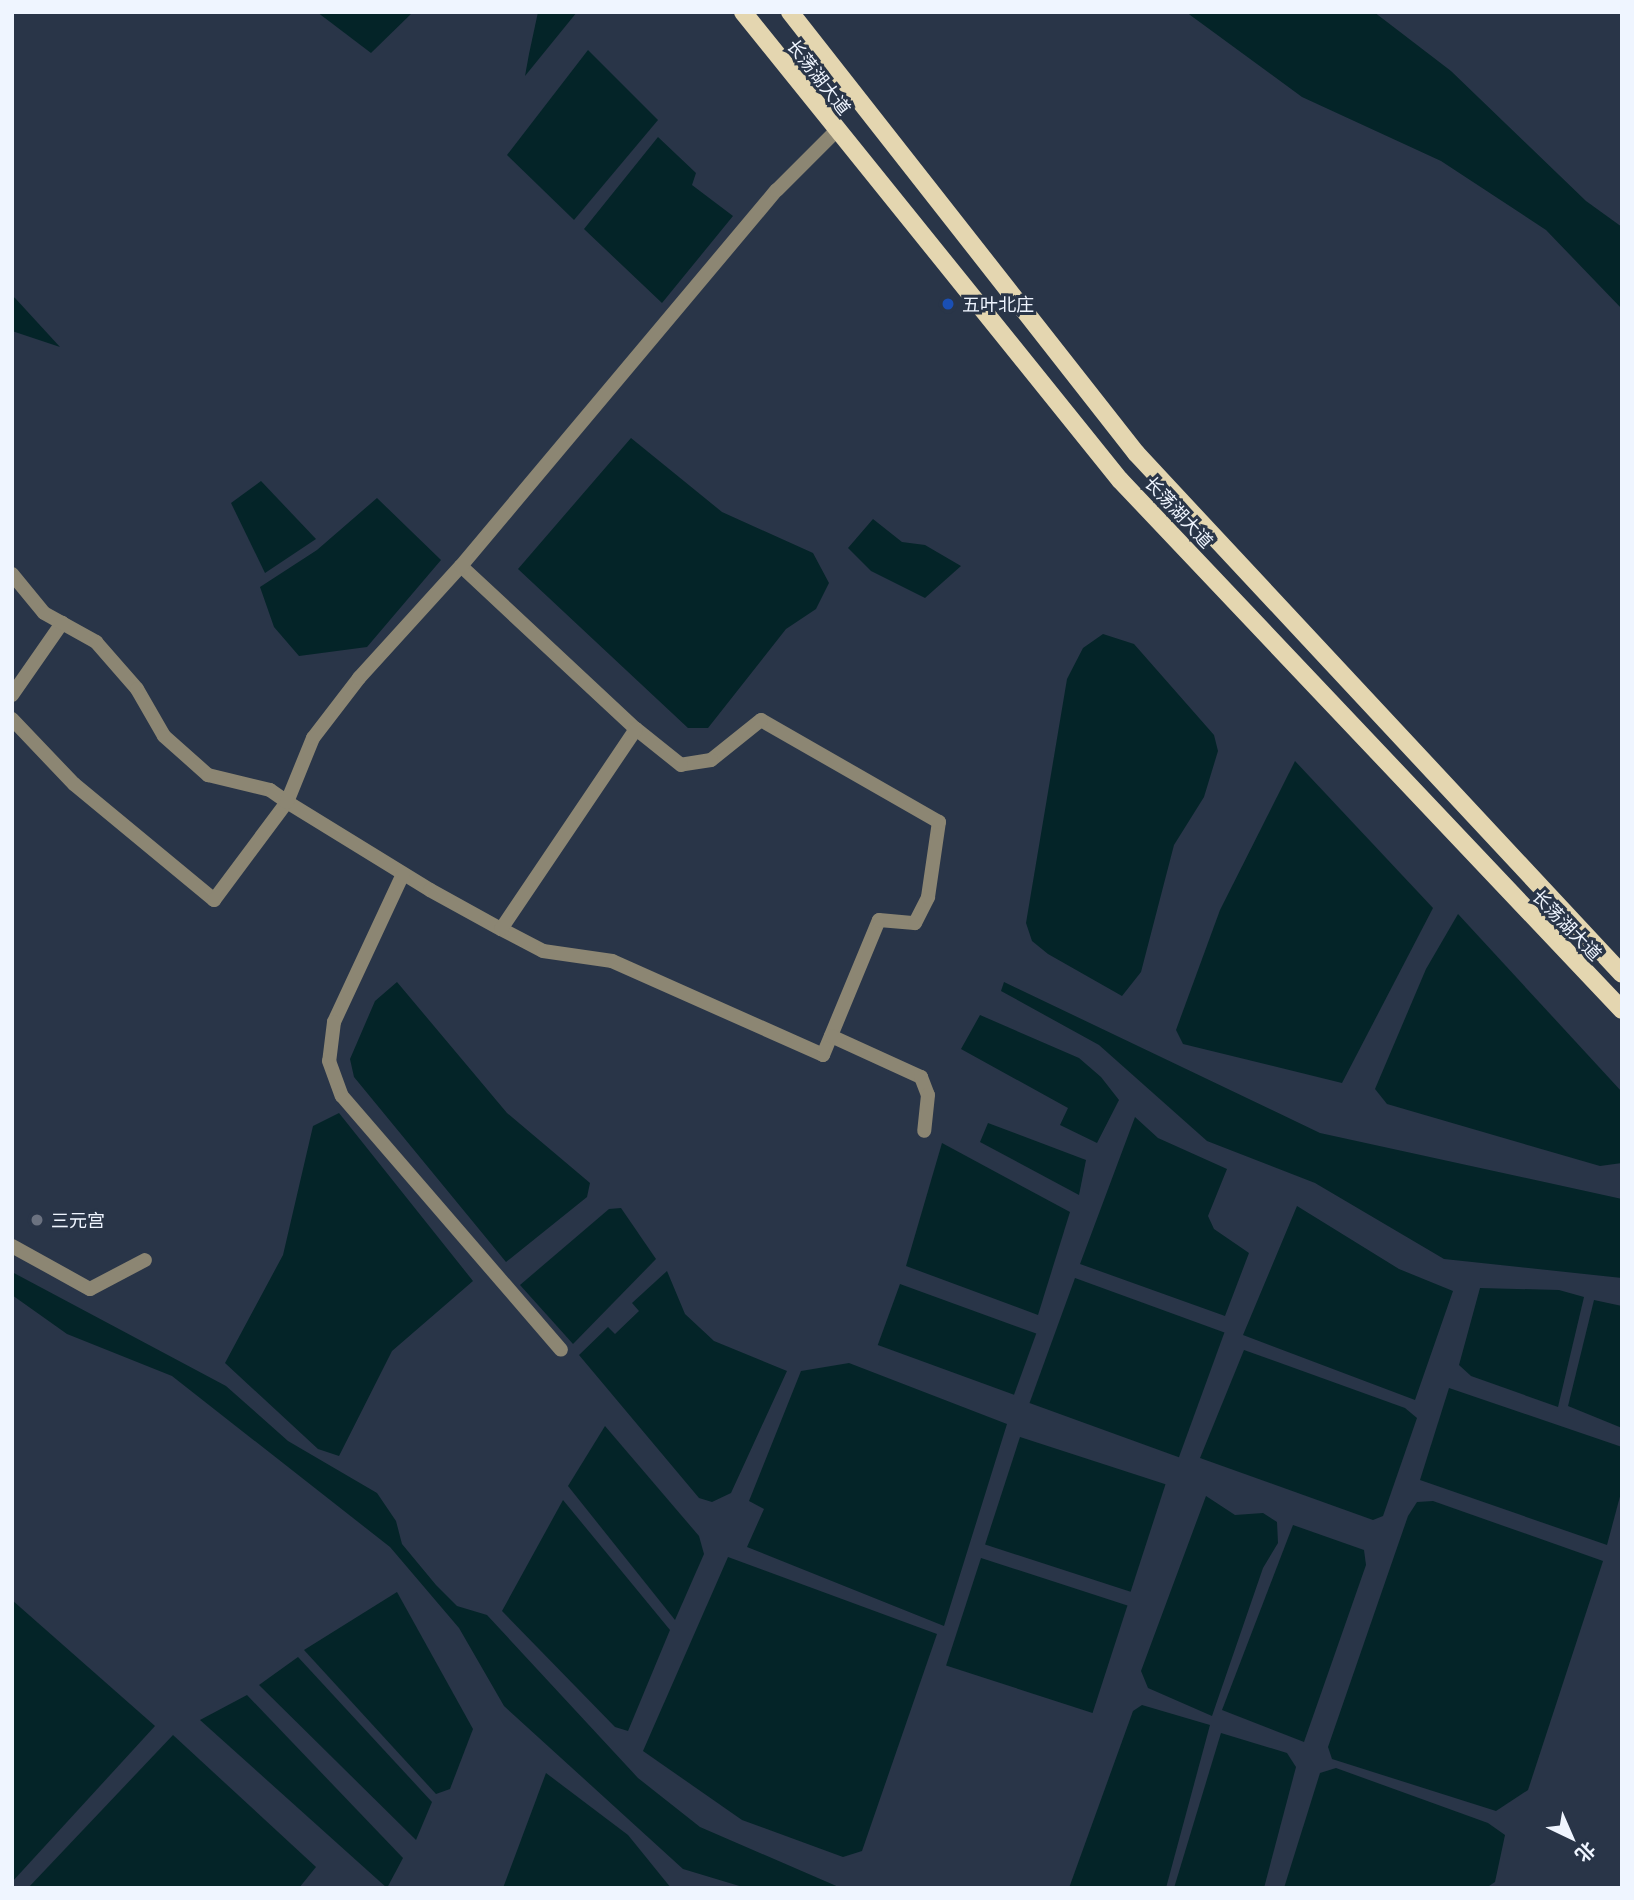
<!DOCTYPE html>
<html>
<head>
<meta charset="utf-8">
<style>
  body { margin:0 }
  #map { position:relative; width:1634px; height:1900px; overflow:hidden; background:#293548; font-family:Barlow,"Noto Sans SC",sans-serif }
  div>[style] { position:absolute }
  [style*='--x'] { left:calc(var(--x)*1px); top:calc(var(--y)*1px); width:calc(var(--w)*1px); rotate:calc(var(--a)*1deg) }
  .water>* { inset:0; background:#042428; transform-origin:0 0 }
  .minor>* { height:14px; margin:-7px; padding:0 7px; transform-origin:7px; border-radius:7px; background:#8c8673 }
  .tertiary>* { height:14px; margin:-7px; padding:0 7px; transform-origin:7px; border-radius:7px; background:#8c8673 }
  .primary>* { height:18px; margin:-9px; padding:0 9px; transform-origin:9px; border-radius:9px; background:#e4d6b0 }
  .dots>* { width:19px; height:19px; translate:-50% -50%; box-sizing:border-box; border:4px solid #293548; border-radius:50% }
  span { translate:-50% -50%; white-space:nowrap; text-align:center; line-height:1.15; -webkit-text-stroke:6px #293548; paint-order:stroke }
  .street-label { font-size:18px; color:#eff5ff }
  .poi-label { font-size:18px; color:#eff5ff }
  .left { translate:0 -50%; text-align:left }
  .frame { position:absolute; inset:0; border:14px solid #eff5ff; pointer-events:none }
  .north { position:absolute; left:1536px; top:1802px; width:70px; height:70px; -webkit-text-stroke:5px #293548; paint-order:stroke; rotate:136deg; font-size:19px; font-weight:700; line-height:28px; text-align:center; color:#eff5ff }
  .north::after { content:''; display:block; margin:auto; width:24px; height:32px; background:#eff5ff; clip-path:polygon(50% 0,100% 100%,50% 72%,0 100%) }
</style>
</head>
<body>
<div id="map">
  <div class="water">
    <div style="clip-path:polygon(317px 12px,413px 12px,371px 53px)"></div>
    <div style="clip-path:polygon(538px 12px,577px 12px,525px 76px,529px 54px)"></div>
    <div style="clip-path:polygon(1186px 12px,1374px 12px,1451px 71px,1586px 201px,1622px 227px,1622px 309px,1546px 230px,1441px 161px,1302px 97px)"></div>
    <div style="clip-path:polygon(588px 50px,658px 120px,574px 220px,507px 155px)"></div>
    <div style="clip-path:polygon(658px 137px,696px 173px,692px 185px,733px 216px,662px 303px,584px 229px)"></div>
    <div style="clip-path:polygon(12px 296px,15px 298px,60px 347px,12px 331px)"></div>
    <div style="clip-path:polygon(631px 438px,722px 512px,813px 553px,829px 583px,816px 609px,786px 629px,708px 728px,688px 728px,518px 569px)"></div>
    <div style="clip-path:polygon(261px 481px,316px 539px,265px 573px,231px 503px)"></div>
    <div style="clip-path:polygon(377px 498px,441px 560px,367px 647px,299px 656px,274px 627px,260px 587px,317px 550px)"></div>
    <div style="clip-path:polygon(873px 519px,902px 542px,925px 545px,961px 566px,925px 598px,871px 571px,848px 548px)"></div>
    <div style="clip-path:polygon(1103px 634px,1134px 644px,1214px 735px,1218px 751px,1204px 797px,1174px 845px,1141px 972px,1122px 996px,1048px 954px,1032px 941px,1026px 923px,1067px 679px,1083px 648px)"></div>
    <div style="clip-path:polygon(1295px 761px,1433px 908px,1342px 1083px,1183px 1044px,1176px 1030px,1220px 910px)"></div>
    <div style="clip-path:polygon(1458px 914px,1622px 1092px,1622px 1163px,1600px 1166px,1387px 1104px,1375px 1089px,1426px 969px)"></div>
    <div style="clip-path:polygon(397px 982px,507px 1113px,590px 1183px,587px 1197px,506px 1262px,354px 1077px,350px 1059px,375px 1001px)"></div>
    <div style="clip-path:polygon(1004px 982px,1320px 1133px,1622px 1199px,1622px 1278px,1444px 1259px,1315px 1183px,1207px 1141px,1099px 1045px,1001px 991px)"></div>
    <div style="clip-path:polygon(980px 1015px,1079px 1058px,1101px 1077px,1119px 1100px,1097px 1143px,1060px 1125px,1068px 1108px,961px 1049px)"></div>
    <div style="clip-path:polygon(339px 1113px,473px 1281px,392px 1351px,339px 1456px,318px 1449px,225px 1363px,283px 1255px,313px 1126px)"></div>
    <div style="clip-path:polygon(1135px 1117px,1158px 1138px,1227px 1169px,1208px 1216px,1214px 1229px,1249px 1253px,1225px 1316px,1080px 1264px)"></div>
    <div style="clip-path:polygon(988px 1123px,1086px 1160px,1079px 1195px,980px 1142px)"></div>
    <div style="clip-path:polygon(942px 1143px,1070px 1212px,1038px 1315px,906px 1266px)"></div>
    <div style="clip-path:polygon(1297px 1206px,1399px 1269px,1453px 1291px,1415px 1400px,1243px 1335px)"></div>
    <div style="clip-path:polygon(621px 1208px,656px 1259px,573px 1344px,520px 1285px,609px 1209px)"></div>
    <div style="clip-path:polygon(667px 1271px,685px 1314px,714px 1341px,787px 1371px,731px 1493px,712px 1502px,699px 1498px,579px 1355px,608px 1327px,615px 1334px,639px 1311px,632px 1303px)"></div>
    <div style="clip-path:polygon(12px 1272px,226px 1386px,288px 1441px,377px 1493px,396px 1521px,402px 1544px,436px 1585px,457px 1606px,487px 1615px,638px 1778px,700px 1827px,841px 1888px,746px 1888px,683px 1869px,504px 1706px,459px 1628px,390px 1547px,172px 1376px,67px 1334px,12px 1295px)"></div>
    <div style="left:1075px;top:1278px;width:159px;height:133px;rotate:20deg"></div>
    <div style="left:900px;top:1284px;width:145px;height:65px;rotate:20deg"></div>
    <div style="clip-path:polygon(1480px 1288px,1559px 1290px,1584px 1297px,1558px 1407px,1471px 1376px,1459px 1365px)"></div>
    <div style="clip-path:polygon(1594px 1300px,1622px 1306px,1622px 1428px,1568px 1406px)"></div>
    <div style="clip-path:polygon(1244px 1350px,1405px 1408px,1417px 1418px,1383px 1516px,1373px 1520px,1200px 1458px)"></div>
    <div style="clip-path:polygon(849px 1363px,1007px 1424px,944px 1626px,747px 1547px,764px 1509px,749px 1501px,801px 1371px)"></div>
    <div style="clip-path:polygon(1449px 1388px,1622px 1447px,1622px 1489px,1607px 1545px,1420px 1480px)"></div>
    <div style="clip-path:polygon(605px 1426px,699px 1536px,704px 1554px,675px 1620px,568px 1486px)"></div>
    <div style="left:1020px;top:1437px;width:153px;height:113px;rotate:18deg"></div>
    <div style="clip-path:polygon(1206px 1496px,1235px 1515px,1263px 1513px,1277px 1522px,1278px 1543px,1263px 1568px,1212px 1716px,1148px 1688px,1141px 1671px)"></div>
    <div style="clip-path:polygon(563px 1500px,670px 1630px,628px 1731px,615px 1727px,502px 1611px)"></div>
    <div style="clip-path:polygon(1433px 1501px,1603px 1561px,1528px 1790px,1496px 1811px,1332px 1759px,1328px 1747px,1408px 1516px,1417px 1502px)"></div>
    <div style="clip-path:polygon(1293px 1525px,1364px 1550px,1366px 1565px,1304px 1742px,1222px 1710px)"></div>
    <div style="clip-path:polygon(728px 1557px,937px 1634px,862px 1851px,843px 1857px,742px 1820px,643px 1751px)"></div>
    <div style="left:981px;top:1558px;width:154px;height:113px;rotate:18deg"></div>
    <div style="clip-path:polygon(397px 1592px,473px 1729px,450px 1789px,436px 1794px,304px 1650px)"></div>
    <div style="clip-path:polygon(12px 1600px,155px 1726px,12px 1882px)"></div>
    <div style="clip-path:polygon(298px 1657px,432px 1802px,416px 1840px,259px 1685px)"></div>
    <div style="clip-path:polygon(247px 1695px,403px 1858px,387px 1888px,200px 1720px)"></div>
    <div style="clip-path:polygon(1142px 1705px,1210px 1725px,1166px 1888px,1069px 1888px,1133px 1711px)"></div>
    <div style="clip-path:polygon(1221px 1733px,1287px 1753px,1296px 1767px,1264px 1888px,1174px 1888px)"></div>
    <div style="clip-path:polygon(173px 1735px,316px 1867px,299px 1888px,28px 1888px)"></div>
    <div style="clip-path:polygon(1336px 1768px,1488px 1823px,1505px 1835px,1495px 1882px,1486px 1888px,1284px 1888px,1320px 1773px)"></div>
    <div style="clip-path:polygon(546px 1773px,628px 1835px,671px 1888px,503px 1888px)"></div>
  </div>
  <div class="minor">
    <div style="--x:461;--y:566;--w:239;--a:43"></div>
    <div style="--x:12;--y:695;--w:88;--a:-55.2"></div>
    <div style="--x:12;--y:719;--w:90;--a:46.4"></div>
    <div style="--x:74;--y:784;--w:182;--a:39.6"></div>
    <div style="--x:214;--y:900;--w:122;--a:-53.3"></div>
    <div style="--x:287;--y:802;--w:168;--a:31.6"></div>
    <div style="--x:430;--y:890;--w:81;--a:28.8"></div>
    <div style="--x:501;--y:929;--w:47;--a:27.6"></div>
    <div style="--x:543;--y:951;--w:70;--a:8.2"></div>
    <div style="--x:612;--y:961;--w:231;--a:24"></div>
    <div style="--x:823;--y:1055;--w:146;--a:-67.5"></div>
    <div style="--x:879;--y:920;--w:36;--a:5"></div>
    <div style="--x:915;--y:923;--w:29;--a:-63"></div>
    <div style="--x:928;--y:897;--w:76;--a:-81.7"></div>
    <div style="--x:939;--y:822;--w:205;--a:-150.2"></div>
    <div style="--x:761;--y:720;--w:64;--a:141.3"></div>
    <div style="--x:711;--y:760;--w:30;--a:171"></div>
    <div style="--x:681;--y:765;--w:58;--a:-141.3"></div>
    <div style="--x:636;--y:729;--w:241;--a:124"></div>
    <div style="--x:403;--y:874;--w:163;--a:115"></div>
    <div style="--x:334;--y:1022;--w:39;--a:97"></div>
    <div style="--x:329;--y:1061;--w:37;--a:70"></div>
    <div style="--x:342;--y:1096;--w:335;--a:49.2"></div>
    <div style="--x:831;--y:1036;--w:99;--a:24.5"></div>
    <div style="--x:921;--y:1077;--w:19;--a:69"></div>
    <div style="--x:928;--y:1095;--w:36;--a:96"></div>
    <div style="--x:12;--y:1246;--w:89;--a:28.9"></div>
    <div style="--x:90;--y:1289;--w:62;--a:-27.8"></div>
  </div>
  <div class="tertiary">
    <div style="--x:12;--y:574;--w:50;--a:50.6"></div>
    <div style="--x:44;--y:613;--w:60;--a:29.1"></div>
    <div style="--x:96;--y:642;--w:62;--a:48.9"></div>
    <div style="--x:137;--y:689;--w:54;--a:60.1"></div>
    <div style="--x:164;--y:736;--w:59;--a:41.6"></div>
    <div style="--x:208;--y:775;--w:64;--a:13.6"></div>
    <div style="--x:270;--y:790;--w:21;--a:35"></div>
    <div style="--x:287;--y:802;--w:69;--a:-67.9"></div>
    <div style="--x:313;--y:738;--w:76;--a:-52.5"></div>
    <div style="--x:359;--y:678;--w:151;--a:-47.7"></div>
    <div style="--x:461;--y:566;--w:491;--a:-50"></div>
    <div style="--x:777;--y:190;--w:82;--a:-45"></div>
  </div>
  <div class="primary">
    <div style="--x:743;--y:12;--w:601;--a:51.15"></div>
    <div style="--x:1120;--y:480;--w:730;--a:46.55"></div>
    <div style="--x:790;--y:12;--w:561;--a:51.88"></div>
    <div style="--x:1136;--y:453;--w:712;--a:46.99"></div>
  </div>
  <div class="dots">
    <div style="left:948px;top:304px;background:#1a4fb4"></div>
    <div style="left:37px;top:1220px;background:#6b7280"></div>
  </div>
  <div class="street-label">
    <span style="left:819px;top:77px;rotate:52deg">长荡湖大道</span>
    <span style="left:1179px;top:512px;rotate:47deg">长荡湖大道</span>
    <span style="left:1567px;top:925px;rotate:46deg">长荡湖大道</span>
  </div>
  <div class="poi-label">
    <span class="left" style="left:962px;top:304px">五叶北庄</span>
    <span class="left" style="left:51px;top:1220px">三元宫</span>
  </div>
  <div class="frame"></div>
  <div class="north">北</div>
</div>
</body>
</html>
